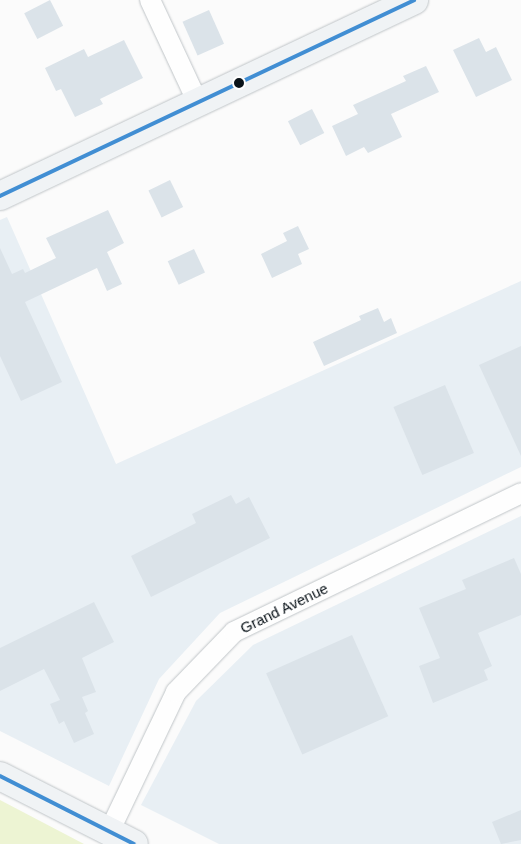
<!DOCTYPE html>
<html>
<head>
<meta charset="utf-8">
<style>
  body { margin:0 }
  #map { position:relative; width:521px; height:844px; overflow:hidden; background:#fbfbfb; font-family:Arial,sans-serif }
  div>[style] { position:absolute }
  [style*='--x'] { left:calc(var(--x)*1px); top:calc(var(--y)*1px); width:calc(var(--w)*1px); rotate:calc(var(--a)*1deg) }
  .built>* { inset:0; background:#e8eff4 }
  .green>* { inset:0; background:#edf4d3 }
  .building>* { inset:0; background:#dbe3e9; transform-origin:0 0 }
  .roads { filter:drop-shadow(0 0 1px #c0c5c8) drop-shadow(0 0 1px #c0c5c8) }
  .street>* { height:20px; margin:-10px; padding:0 10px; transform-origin:10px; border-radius:10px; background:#fefefe }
  .secondary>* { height:28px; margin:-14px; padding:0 14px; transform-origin:14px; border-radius:14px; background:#f0f3f5 }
  .bus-1>* { height:4px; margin:-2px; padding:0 2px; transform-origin:2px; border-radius:2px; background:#418ed3 }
  .dots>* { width:14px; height:14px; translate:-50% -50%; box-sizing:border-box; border:2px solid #fff; border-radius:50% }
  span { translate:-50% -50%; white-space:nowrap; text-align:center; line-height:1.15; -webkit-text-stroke:4.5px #fff; paint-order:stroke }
  .street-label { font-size:15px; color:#0a1319 }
</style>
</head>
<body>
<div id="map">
  <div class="built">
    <div style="clip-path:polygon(7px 217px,116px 464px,521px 281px,521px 467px,220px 613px,159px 679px,109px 786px,0 731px,0 220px)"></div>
    <div style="clip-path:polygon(521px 516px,521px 844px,219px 844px,141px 805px,196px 701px,253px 645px)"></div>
  </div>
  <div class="green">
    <div style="clip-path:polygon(0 800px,84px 844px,0 844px)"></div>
  </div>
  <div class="building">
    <div style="left:50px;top:0;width:29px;height:29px;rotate:63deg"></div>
    <div style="left:209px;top:10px;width:37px;height:29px;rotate:66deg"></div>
    <div style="clip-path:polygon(479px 38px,486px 52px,496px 47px,512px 80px,476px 97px,453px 50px)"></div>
    <div style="clip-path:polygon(124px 40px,143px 78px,100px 99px,103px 104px,75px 117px,61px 89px,56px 91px,45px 68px,84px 49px,88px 57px)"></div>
    <div style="clip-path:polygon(426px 66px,439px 92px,391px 114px,402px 137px,368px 153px,364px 147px,346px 156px,332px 126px,358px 114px,353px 105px,406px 81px,403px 76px)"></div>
    <div style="left:312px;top:109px;width:27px;height:27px;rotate:63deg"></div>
    <div style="left:170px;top:180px;width:30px;height:24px;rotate:64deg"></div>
    <div style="clip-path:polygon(108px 210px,124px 243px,107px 252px,122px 284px,107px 291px,97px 268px,25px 302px,62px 382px,21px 401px,0 356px,0 248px,12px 274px,23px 269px,25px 273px,56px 258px,46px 238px)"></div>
    <div style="clip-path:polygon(298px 226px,309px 249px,298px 254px,302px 264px,272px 278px,261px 254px,287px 241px,283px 233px)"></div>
    <div style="left:194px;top:249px;width:26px;height:29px;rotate:65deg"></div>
    <div style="clip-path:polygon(378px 308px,384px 322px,391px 318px,397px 333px,324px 366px,313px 342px,361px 320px,359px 316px)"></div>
    <div style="clip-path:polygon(521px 346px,521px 456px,479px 365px)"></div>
    <div style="left:445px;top:385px;width:74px;height:56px;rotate:67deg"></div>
    <div style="clip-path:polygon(231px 495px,236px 504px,249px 497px,270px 538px,151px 597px,131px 556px,196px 523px,192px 514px)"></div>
    <div style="clip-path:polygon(514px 558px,521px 574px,521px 615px,478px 633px,492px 666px,484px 670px,488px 680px,433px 703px,419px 666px,440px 658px,419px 608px,466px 589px,462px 580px)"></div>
    <div style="clip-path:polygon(94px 602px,114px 642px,82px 658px,96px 692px,82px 697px,88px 711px,85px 713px,94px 734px,74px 743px,64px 721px,59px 724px,50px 704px,60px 700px,44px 669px,0 691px,0 648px)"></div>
    <div style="left:352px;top:635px;width:89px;height:94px;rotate:66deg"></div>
    <div style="clip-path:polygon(521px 810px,521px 840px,501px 844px,492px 822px)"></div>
  </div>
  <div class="roads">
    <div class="street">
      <div style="--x:150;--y:0;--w:114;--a:65"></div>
      <div style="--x:109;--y:832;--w:155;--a:-64.4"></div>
      <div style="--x:176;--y:692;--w:83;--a:-46"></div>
      <div style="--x:234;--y:632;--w:319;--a:-25.8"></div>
    </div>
    <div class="secondary">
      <div style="--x:0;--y:196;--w:458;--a:-25.3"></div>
      <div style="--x:0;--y:776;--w:150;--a:26.9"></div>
    </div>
  </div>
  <div class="bus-1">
    <div style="--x:0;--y:196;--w:458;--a:-25.3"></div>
    <div style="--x:0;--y:776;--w:150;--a:26.9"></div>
  </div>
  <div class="dots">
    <div style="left:239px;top:83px;background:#0a1319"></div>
  </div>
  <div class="street-label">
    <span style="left:284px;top:608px;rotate:-26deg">Grand Avenue</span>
  </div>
</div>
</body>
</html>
